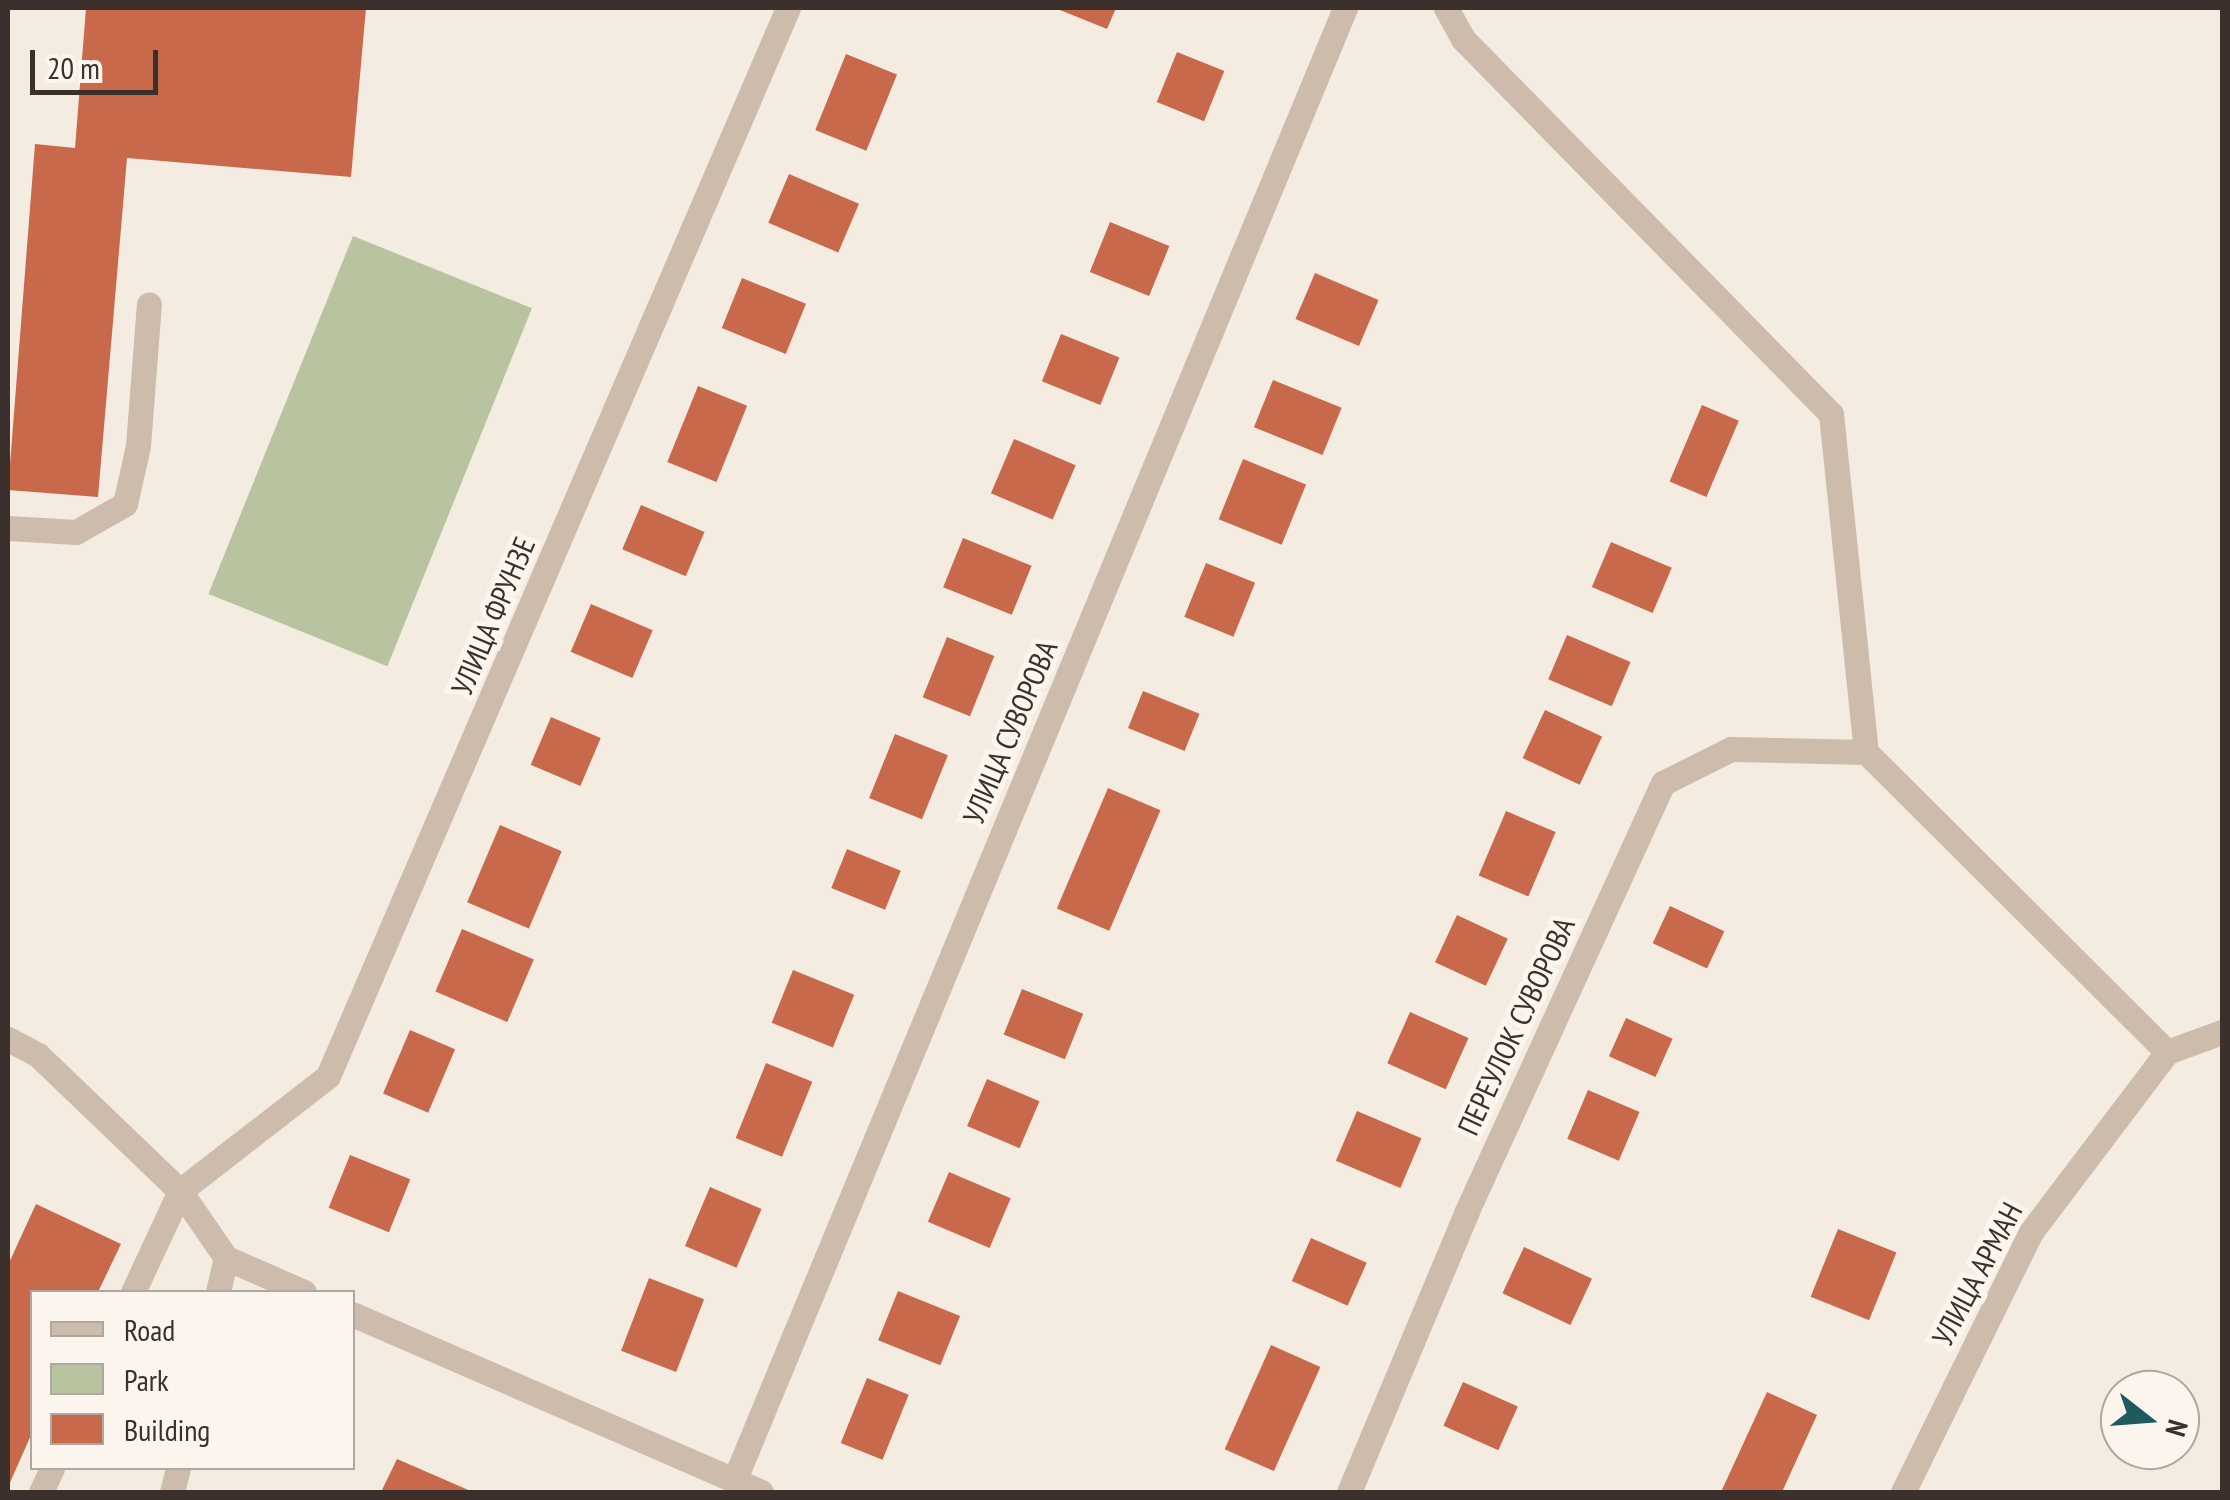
<!DOCTYPE html>
<html>
<head>
<meta charset="utf-8">
<style>
  body { margin:0 }
  #map { position:relative; width:2230px; height:1500px; overflow:hidden; background:#f4ebe1; font-family:"PT Sans Narrow",sans-serif }
  div>[style] { position:absolute }
  [style*='--x'] { left:calc(var(--x)*1px); top:calc(var(--y)*1px); width:calc(var(--w)*1px); rotate:calc(var(--a)*1deg) }
  .green>* { inset:0; background:#b8c4a0; transform-origin:0 0 }
  .building>* { inset:0; background:#c8694b; transform-origin:0 0 }
  .minor>* { height:25px; margin:-12.5px; padding:0 12.5px; transform-origin:12.5px; border-radius:12.5px; background:#cdbbac }
  span { translate:-50% -50%; white-space:nowrap; text-align:center; line-height:1.15; -webkit-text-stroke:10px #fbf5ee; paint-order:stroke }
  .street-label { font-size:30px; color:#3b302b }
  .frame { position:absolute; inset:0; border:10px solid #3b302b; pointer-events:none }
  .legend { position:absolute; left:30px; top:1290px; width:325px; height:180px; box-sizing:border-box; background:#fbf5ee; border:2px solid #aea6a0; margin:0; padding:12px 18px; list-style:none; font-size:30px; color:#3b302b }
  .legend li { display:flex; align-items:center; gap:20px; height:50px }
  .legend b { width:50px; border:2px solid #aea6a0 }
  .north { position:absolute; left:2100px; top:1370px; width:100px; height:100px; box-sizing:border-box; background:#fbf5ee; border:2px solid #aea6a0; border-radius:50%; rotate:107deg; font-size:28px; font-weight:700; line-height:40px; text-align:center; color:#3b302b }
  .north::after { content:''; display:block; margin:auto; width:35px; height:45px; background:#1f5a5e; clip-path:polygon(50% 0,100% 100%,50% 72%,0 100%) }
  .scale { position:absolute; left:30px; top:50px; width:128px; height:45px; box-sizing:border-box; border:5px solid #3b302b; border-top:0; padding-left:12px; font-size:30px; line-height:35px; white-space:nowrap; color:#3b302b; -webkit-text-stroke:8px #fbf5ee; paint-order:stroke }
</style>
</head>
<body>
<div id="map">
  <div class="green">
    <div style="left:353px;top:236px;width:193px;height:386px;rotate:22deg"></div>
  </div>
  <div class="building">
    <div style="clip-path:polygon(86px 8px,366px 8px,351px 177px,127px 158px,98px 497px,8px 490px,35px 144px,75px 148px)"></div>
    <div style="clip-path:polygon(1055px 8px,1116px 8px,1107px 29px)"></div>
    <div style="left:1177px;top:52px;width:51px;height:54px;rotate:22deg"></div>
    <div style="left:846px;top:54px;width:55px;height:82px;rotate:22deg"></div>
    <div style="left:789px;top:174px;width:76px;height:53px;rotate:23deg"></div>
    <div style="left:1110px;top:222px;width:64px;height:54px;rotate:22deg"></div>
    <div style="left:1315px;top:273px;width:69px;height:50px;rotate:23deg"></div>
    <div style="left:742px;top:278px;width:69px;height:54px;rotate:22deg"></div>
    <div style="left:1061px;top:334px;width:63px;height:51px;rotate:22deg"></div>
    <div style="left:1273px;top:380px;width:74px;height:51px;rotate:22deg"></div>
    <div style="left:698px;top:386px;width:53px;height:82px;rotate:22deg"></div>
    <div style="left:1702px;top:405px;width:40px;height:83px;rotate:23deg"></div>
    <div style="left:1014px;top:439px;width:67px;height:59px;rotate:23deg"></div>
    <div style="left:1243px;top:459px;width:68px;height:65px;rotate:22deg"></div>
    <div style="left:641px;top:505px;width:69px;height:48px;rotate:23deg"></div>
    <div style="left:963px;top:538px;width:74px;height:53px;rotate:22deg"></div>
    <div style="left:1611px;top:542px;width:66px;height:49px;rotate:23deg"></div>
    <div style="left:1206px;top:563px;width:53px;height:58px;rotate:22deg"></div>
    <div style="left:591px;top:604px;width:67px;height:52px;rotate:23deg"></div>
    <div style="left:1567px;top:635px;width:69px;height:48px;rotate:23deg"></div>
    <div style="left:947px;top:637px;width:51px;height:65px;rotate:22deg"></div>
    <div style="left:1143px;top:691px;width:61px;height:40px;rotate:22deg"></div>
    <div style="left:1545px;top:710px;width:63px;height:53px;rotate:25deg"></div>
    <div style="left:551px;top:717px;width:54px;height:52px;rotate:23deg"></div>
    <div style="left:895px;top:734px;width:57px;height:69px;rotate:22deg"></div>
    <div style="left:1108px;top:788px;width:57px;height:131px;rotate:23deg"></div>
    <div style="left:1506px;top:811px;width:54px;height:70px;rotate:23deg"></div>
    <div style="left:500px;top:825px;width:67px;height:84px;rotate:23deg"></div>
    <div style="left:847px;top:849px;width:58px;height:42px;rotate:22deg"></div>
    <div style="left:1670px;top:906px;width:60px;height:41px;rotate:25deg"></div>
    <div style="left:1457px;top:915px;width:56px;height:52px;rotate:25deg"></div>
    <div style="left:462px;top:929px;width:78px;height:68px;rotate:23deg"></div>
    <div style="left:793px;top:970px;width:66px;height:57px;rotate:22deg"></div>
    <div style="left:1022px;top:989px;width:66px;height:49px;rotate:22deg"></div>
    <div style="left:1410px;top:1012px;width:64px;height:56px;rotate:24deg"></div>
    <div style="left:1626px;top:1018px;width:51px;height:42px;rotate:24deg"></div>
    <div style="left:410px;top:1030px;width:49px;height:69px;rotate:23deg"></div>
    <div style="left:766px;top:1063px;width:50px;height:81px;rotate:22deg"></div>
    <div style="left:987px;top:1079px;width:57px;height:51px;rotate:23deg"></div>
    <div style="left:1588px;top:1090px;width:56px;height:53px;rotate:23deg"></div>
    <div style="left:1357px;top:1111px;width:70px;height:54px;rotate:23deg"></div>
    <div style="left:350px;top:1155px;width:65px;height:57px;rotate:22deg"></div>
    <div style="left:949px;top:1172px;width:67px;height:54px;rotate:23deg"></div>
    <div style="left:710px;top:1187px;width:56px;height:64px;rotate:23deg"></div>
    <div style="clip-path:polygon(36px 1204px,121px 1244px,98px 1292px,32px 1292px,32px 1433px,8px 1487px,8px 1265px)"></div>
    <div style="left:1838px;top:1229px;width:63px;height:73px;rotate:22deg"></div>
    <div style="left:1311px;top:1238px;width:61px;height:47px;rotate:24deg"></div>
    <div style="left:1524px;top:1247px;width:75px;height:51px;rotate:25deg"></div>
    <div style="left:649px;top:1278px;width:59px;height:78px;rotate:21deg"></div>
    <div style="left:898px;top:1291px;width:67px;height:53px;rotate:22deg"></div>
    <div style="left:1271px;top:1345px;width:54px;height:114px;rotate:24deg"></div>
    <div style="left:867px;top:1378px;width:45px;height:70px;rotate:22deg"></div>
    <div style="left:1463px;top:1382px;width:60px;height:48px;rotate:24deg"></div>
    <div style="clip-path:polygon(1767px 1392px,1817px 1415px,1782px 1492px,1721px 1492px)"></div>
    <div style="clip-path:polygon(397px 1459px,473px 1492px,381px 1492px)"></div>
  </div>
  <div class="minor">
    <div style="--x:1446;--y:8;--w:35;--a:61"></div>
    <div style="--x:1463;--y:39;--w:525;--a:45.54"></div>
    <div style="--x:1831;--y:414;--w:340;--a:84.1"></div>
    <div style="--x:1866;--y:752;--w:425;--a:44.9"></div>
    <div style="--x:8;--y:528;--w:68;--a:3.4"></div>
    <div style="--x:76;--y:532;--w:56;--a:-29.7"></div>
    <div style="--x:125;--y:504;--w:59;--a:-77.4"></div>
    <div style="--x:138;--y:446;--w:142;--a:-85.6"></div>
    <div style="--x:8;--y:1039;--w:34;--a:28"></div>
    <div style="--x:38;--y:1055;--w:197;--a:43.8"></div>
    <div style="--x:180;--y:1191;--w:81;--a:55.5"></div>
    <div style="--x:226;--y:1258;--w:85;--a:23.6"></div>
    <div style="--x:2167;--y:1052;--w:59;--a:-20"></div>
    <div style="--x:133;--y:1292;--w:111;--a:-65"></div>
    <div style="--x:180;--y:1191;--w:187;--a:-37.8"></div>
    <div style="--x:328;--y:1076;--w:1163;--a:-66.7"></div>
    <div style="--x:218;--y:1292;--w:35;--a:-77"></div>
    <div style="--x:352;--y:1314;--w:446;--a:23.5"></div>
    <div style="--x:734;--y:1481;--w:1595;--a:-67.47"></div>
    <div style="--x:41;--y:1492;--w:26;--a:-65"></div>
    <div style="--x:172;--y:1492;--w:25;--a:-76"></div>
    <div style="--x:1349;--y:1492;--w:303;--a:-67.2"></div>
    <div style="--x:1466;--y:1213;--w:473;--a:-65.4"></div>
    <div style="--x:1663;--y:783;--w:76;--a:-26.6"></div>
    <div style="--x:1731;--y:749;--w:135;--a:1.3"></div>
    <div style="--x:1903;--y:1492;--w:290;--a:-63.8"></div>
    <div style="--x:2031;--y:1232;--w:226;--a:-52.9"></div>
  </div>
  <div class="street-label">
    <span style="left:493px;top:616px;rotate:-67deg">УЛИЦА ФРУНЗЕ</span>
    <span style="left:1010px;top:732px;rotate:-67deg">УЛИЦА СУВОРОВА</span>
    <span style="left:1516px;top:1026px;rotate:-65deg">ПЕРЕУЛОК СУВОРОВА</span>
    <span style="left:1977px;top:1274px;rotate:-62deg">УЛИЦА АРМАН</span>
  </div>
  <div class="frame"></div>
  <ul class="legend">
  <li><b style="height:12px;background:#cdbbac"></b>Road</li>
  <li><b style="height:28px;background:#b8c4a0"></b>Park</li>
  <li><b style="height:28px;background:#c8694b"></b>Building</li>
  </ul>
  <div class="north">N</div>
  <div class="scale">20 m</div>
</div>
</body>
</html>
